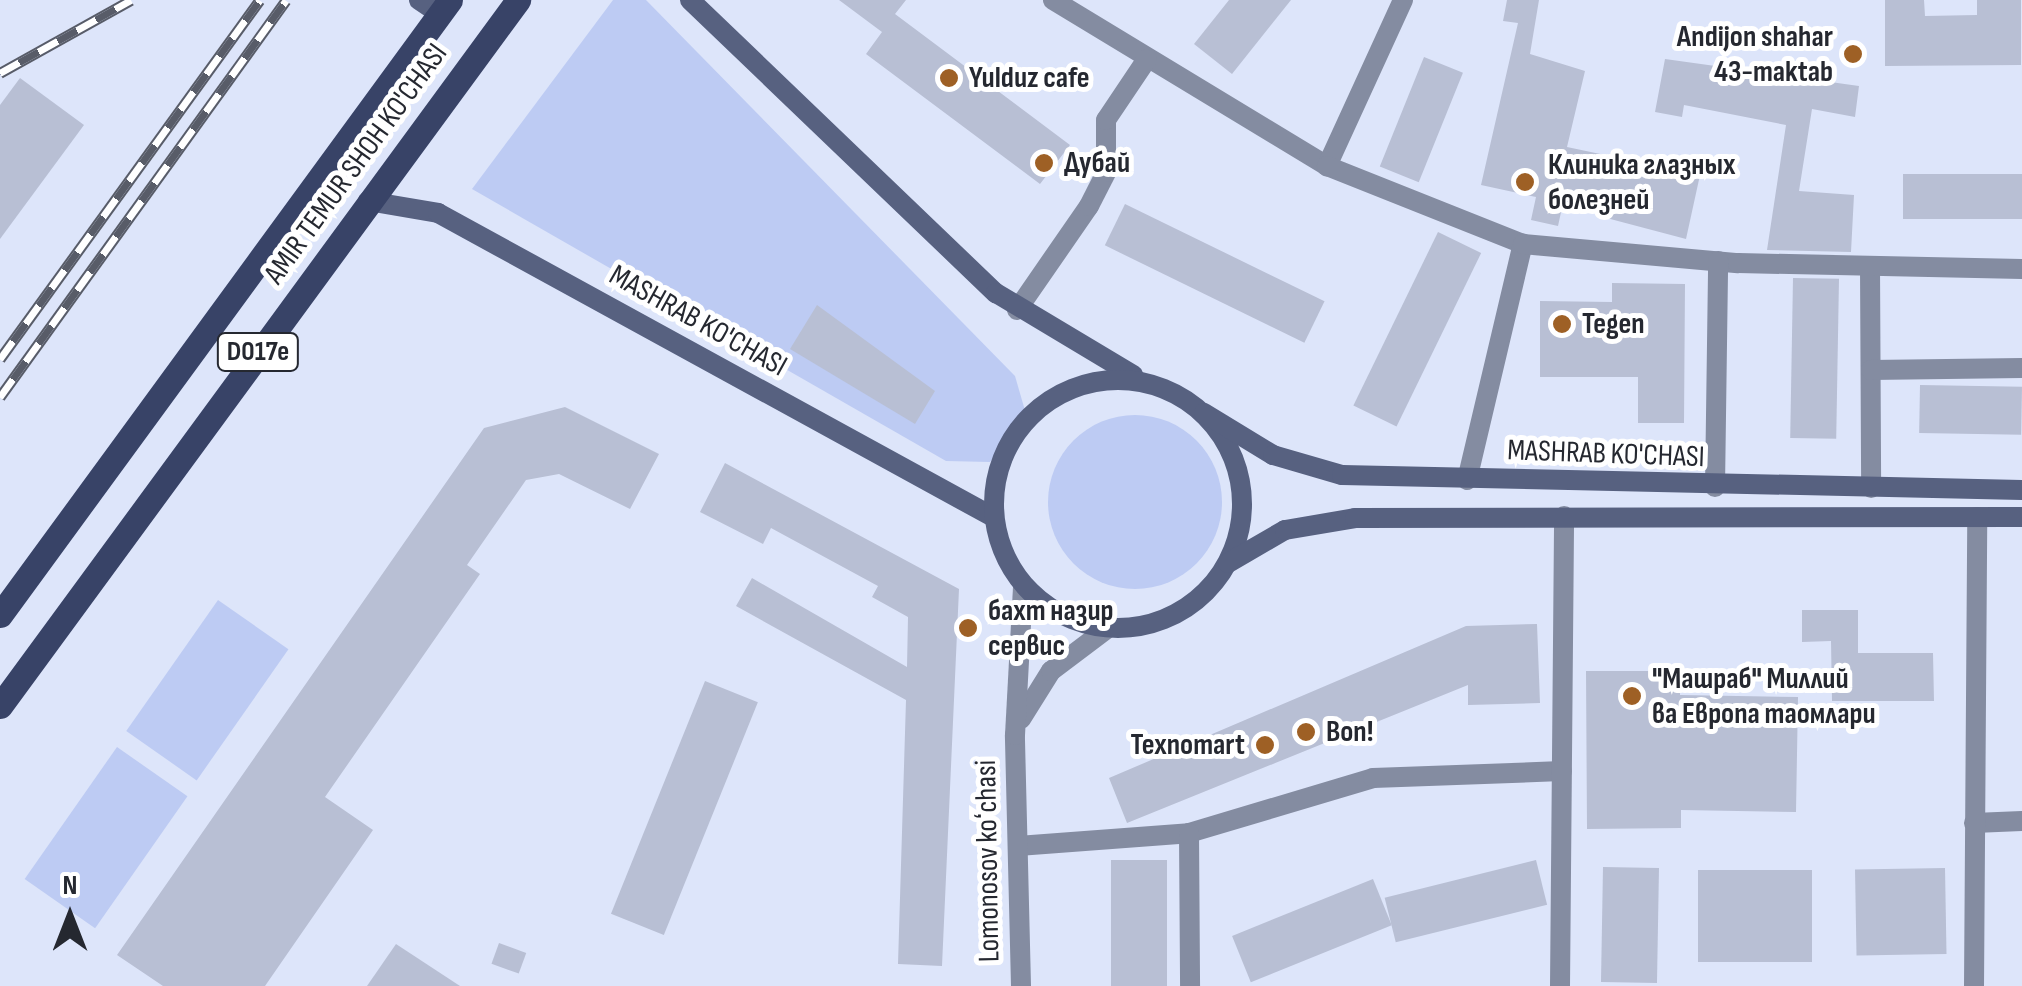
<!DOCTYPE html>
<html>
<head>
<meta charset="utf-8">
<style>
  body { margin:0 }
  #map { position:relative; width:2022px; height:986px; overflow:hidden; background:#dde5fa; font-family:"Sofia Sans Condensed",sans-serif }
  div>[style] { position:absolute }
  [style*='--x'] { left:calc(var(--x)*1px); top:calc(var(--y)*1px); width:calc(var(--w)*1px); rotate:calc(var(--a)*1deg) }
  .green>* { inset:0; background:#bdcbf3; transform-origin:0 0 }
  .round { border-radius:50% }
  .building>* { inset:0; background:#b8bfd4; transform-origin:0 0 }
  .minor>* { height:20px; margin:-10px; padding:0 10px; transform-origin:10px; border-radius:10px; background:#848ca1 }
  .tertiary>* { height:20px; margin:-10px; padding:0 10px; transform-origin:10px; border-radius:10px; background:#848ca1 }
  .secondary>* { height:20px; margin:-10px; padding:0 10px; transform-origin:10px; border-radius:10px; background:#576180 }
  .secondary>.ring { margin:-10px; padding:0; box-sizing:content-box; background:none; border:20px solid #576180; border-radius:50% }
  .primary>* { height:25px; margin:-12.5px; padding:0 12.5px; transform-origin:12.5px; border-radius:12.5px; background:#384367 }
  .rail>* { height:11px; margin-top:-5.5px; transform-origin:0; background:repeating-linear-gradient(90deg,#fff 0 22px,#585c68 0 44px); box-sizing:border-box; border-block:2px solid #585c68 }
  .dots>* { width:28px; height:28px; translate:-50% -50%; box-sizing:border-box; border:5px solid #fff; border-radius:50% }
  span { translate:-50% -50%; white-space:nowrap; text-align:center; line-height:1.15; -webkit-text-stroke:10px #fff; paint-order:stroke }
  .shield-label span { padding:2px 8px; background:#fff; border:2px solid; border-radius:8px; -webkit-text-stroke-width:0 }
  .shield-label { font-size:28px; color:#252830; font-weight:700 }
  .poi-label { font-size:30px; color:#252830; font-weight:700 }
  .right { translate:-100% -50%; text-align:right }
  .left { translate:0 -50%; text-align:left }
  .street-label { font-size:30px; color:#252830 }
  .north { position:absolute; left:20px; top:866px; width:100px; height:100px; -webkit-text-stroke:8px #fff; paint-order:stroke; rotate:0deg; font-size:28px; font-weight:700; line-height:40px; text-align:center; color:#252830 }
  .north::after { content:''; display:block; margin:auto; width:35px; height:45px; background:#252830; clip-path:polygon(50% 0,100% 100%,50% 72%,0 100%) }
</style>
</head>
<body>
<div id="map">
  <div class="green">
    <div style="clip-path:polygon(613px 0,646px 0,1015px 376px,1026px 414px,990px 462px,946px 461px,472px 189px)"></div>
    <div class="round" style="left:1048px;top:415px;width:174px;height:174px"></div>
    <div style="left:218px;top:600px;width:86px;height:160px;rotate:35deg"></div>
    <div style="left:117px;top:747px;width:86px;height:161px;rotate:35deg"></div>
  </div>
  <div class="building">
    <div style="clip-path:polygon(839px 0,906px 0,895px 14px,1070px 145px,1040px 184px,866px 54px,882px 32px)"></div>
    <div style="clip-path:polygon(1229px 0,1291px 0,1232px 74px,1194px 44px)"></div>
    <div style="clip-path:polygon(1507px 0,1539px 0,1530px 54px,1585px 71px,1567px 147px,1700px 175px,1686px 239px,1599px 216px,1602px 202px,1565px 194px,1558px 226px,1531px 220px,1536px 197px,1481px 185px,1518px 23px,1503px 21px)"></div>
    <div style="clip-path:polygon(1885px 0,1924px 0,1925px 16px,1977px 15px,1977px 0,2021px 0,2021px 65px,1885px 66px)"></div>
    <div style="left:1424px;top:57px;width:42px;height:118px;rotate:22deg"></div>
    <div style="clip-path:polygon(1665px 59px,1859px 86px,1855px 117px,1812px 109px,1799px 191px,1854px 195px,1851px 252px,1767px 250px,1786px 125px,1684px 105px,1682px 117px,1655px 112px)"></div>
    <div style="clip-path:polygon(20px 78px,84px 125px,0 239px,0 105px)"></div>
    <div style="left:1903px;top:174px;width:119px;height:45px"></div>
    <div style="left:1125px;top:204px;width:222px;height:46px;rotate:26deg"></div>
    <div style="left:1438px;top:232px;width:48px;height:193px;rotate:26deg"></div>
    <div style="left:1793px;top:278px;width:46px;height:160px;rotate:1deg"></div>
    <div style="clip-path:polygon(1612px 283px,1685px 284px,1684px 423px,1638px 423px,1638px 377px,1540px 377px,1540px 301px,1612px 302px)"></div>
    <div style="clip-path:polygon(817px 305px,935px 391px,915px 424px,790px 349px)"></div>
    <div style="left:1920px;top:385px;width:102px;height:48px;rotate:1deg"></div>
    <div style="clip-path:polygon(565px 407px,659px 454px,630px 509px,559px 474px,526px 480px,467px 565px,480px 574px,325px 797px,373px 830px,265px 986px,163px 986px,117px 955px,484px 428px)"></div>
    <div style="clip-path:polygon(725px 463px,959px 589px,942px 966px,898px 964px,906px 700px,736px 606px,752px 578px,907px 667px,908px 617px,872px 597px,878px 586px,771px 528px,763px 544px,700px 512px)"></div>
    <div style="clip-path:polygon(1802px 610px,1858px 610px,1858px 653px,1933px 653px,1934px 701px,1832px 701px,1831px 641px,1802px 642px)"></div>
    <div style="clip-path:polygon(1537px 624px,1540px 703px,1468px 705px,1468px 685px,1127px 823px,1109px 778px,1466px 626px)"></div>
    <div style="clip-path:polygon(1586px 671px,1680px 671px,1680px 695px,1798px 697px,1796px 812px,1681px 810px,1681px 828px,1587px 829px)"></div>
    <div style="left:705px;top:681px;width:57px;height:251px;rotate:22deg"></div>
    <div style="left:1111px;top:860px;width:56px;height:126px"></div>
    <div style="left:1536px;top:860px;width:46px;height:156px;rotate:76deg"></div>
    <div style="left:1603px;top:867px;width:56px;height:115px;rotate:1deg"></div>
    <div style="left:1945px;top:868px;width:86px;height:90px;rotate:89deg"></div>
    <div style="left:1698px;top:870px;width:114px;height:92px"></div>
    <div style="left:1373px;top:879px;width:50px;height:152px;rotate:68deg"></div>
    <div style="left:499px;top:943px;width:29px;height:22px;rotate:20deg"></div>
    <div style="clip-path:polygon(396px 944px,460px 986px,367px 986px)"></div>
  </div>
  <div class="minor">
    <div style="--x:1053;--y:0;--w:320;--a:31.2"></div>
    <div style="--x:1403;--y:0;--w:183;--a:114.6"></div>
    <div style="--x:1327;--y:166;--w:211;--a:21.7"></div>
    <div style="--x:1870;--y:266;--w:222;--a:89.7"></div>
    <div style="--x:1017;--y:310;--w:126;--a:-55.3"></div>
    <div style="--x:1089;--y:206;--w:38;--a:-63"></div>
    <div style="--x:1106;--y:172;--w:52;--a:-90"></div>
    <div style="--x:1106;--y:120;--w:73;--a:-56.1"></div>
    <div style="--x:1871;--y:370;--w:151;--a:-0.8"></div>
    <div style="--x:1467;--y:480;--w:243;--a:-76.7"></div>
    <div style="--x:1523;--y:244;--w:216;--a:5.1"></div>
    <div style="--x:1738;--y:263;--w:284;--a:1.2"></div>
    <div style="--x:1715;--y:487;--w:226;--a:-89.2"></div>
    <div style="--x:1974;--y:823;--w:48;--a:-2.4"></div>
    <div style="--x:1189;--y:833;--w:192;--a:-16.6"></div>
    <div style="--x:1373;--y:778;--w:189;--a:-2.1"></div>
    <div style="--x:1018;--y:846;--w:171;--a:-4.3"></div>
    <div style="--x:1189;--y:833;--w:153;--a:89.6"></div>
    <div style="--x:1560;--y:986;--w:470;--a:-89.5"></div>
    <div style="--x:1974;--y:986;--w:469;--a:-89.6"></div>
  </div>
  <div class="tertiary">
    <div style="--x:1021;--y:719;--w:57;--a:-58"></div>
    <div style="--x:1051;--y:671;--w:71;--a:-37"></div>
    <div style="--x:1021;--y:986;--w:251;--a:-91.4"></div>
    <div style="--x:1015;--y:735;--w:150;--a:-86.9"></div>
  </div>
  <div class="secondary">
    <div style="--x:419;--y:0;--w:25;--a:34"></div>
    <div style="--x:690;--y:0;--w:424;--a:43.8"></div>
    <div style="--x:996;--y:293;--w:160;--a:30.9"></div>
    <div style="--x:368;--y:201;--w:71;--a:9.7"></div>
    <div style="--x:438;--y:213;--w:633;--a:28.71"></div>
    <div class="ring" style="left:994px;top:380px;width:228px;height:228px"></div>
    <div style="--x:1204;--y:413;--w:81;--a:31.3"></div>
    <div style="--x:1273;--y:455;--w:72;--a:16.2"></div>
    <div style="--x:1342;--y:475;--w:680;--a:1.26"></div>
    <div style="--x:1228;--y:563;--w:66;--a:-30.1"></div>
    <div style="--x:1285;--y:530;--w:71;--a:-9.7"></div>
    <div style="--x:1355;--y:518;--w:667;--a:-0.09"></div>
  </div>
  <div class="primary">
    <div style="--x:0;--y:615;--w:762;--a:-53.81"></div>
    <div style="--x:0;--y:706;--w:876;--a:-53.73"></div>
  </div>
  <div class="rail">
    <div style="--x:0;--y:73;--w:150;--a:-29.1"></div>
    <div style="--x:0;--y:359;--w:443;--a:-54.1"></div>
    <div style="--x:0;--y:397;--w:489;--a:-54.2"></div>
  </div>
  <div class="dots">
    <div style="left:1853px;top:54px;background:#9e6025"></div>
    <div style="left:949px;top:78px;background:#9e6025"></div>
    <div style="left:1044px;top:163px;background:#9e6025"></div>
    <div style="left:1525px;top:182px;background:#9e6025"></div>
    <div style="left:1562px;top:324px;background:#9e6025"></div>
    <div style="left:968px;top:628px;background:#9e6025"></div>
    <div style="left:1632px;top:696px;background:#9e6025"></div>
    <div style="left:1306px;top:732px;background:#9e6025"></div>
    <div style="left:1265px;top:745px;background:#9e6025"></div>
  </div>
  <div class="shield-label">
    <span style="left:258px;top:352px">D017e</span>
  </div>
  <div class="poi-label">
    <span class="right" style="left:1833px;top:54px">Andijon shahar<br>43-maktab</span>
    <span class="left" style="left:969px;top:78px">Yulduz cafe</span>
    <span class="left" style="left:1064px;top:163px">Дубай</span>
    <span class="left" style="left:1548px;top:182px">Клиника глазных<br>болезней</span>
    <span class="left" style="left:1582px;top:324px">Tegen</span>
    <span class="left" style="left:988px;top:628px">бахт назир<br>сервис</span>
    <span class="left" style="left:1652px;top:696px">"Машраб" Миллий<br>ва Европа таомлари</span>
    <span class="left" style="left:1326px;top:732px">Bon!</span>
    <span class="right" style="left:1245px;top:745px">Texnomart</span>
  </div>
  <div class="street-label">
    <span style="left:356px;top:164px;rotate:-54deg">AMIR TEMUR SHOH KO'CHASI</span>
    <span style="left:698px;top:321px;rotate:29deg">MASHRAB KO'CHASI</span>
    <span style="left:1606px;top:454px;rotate:2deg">MASHRAB KO'CHASI</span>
    <span style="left:988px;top:861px;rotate:-91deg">Lomonosov koʻchasi</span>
  </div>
  <div class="north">N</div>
</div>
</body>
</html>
